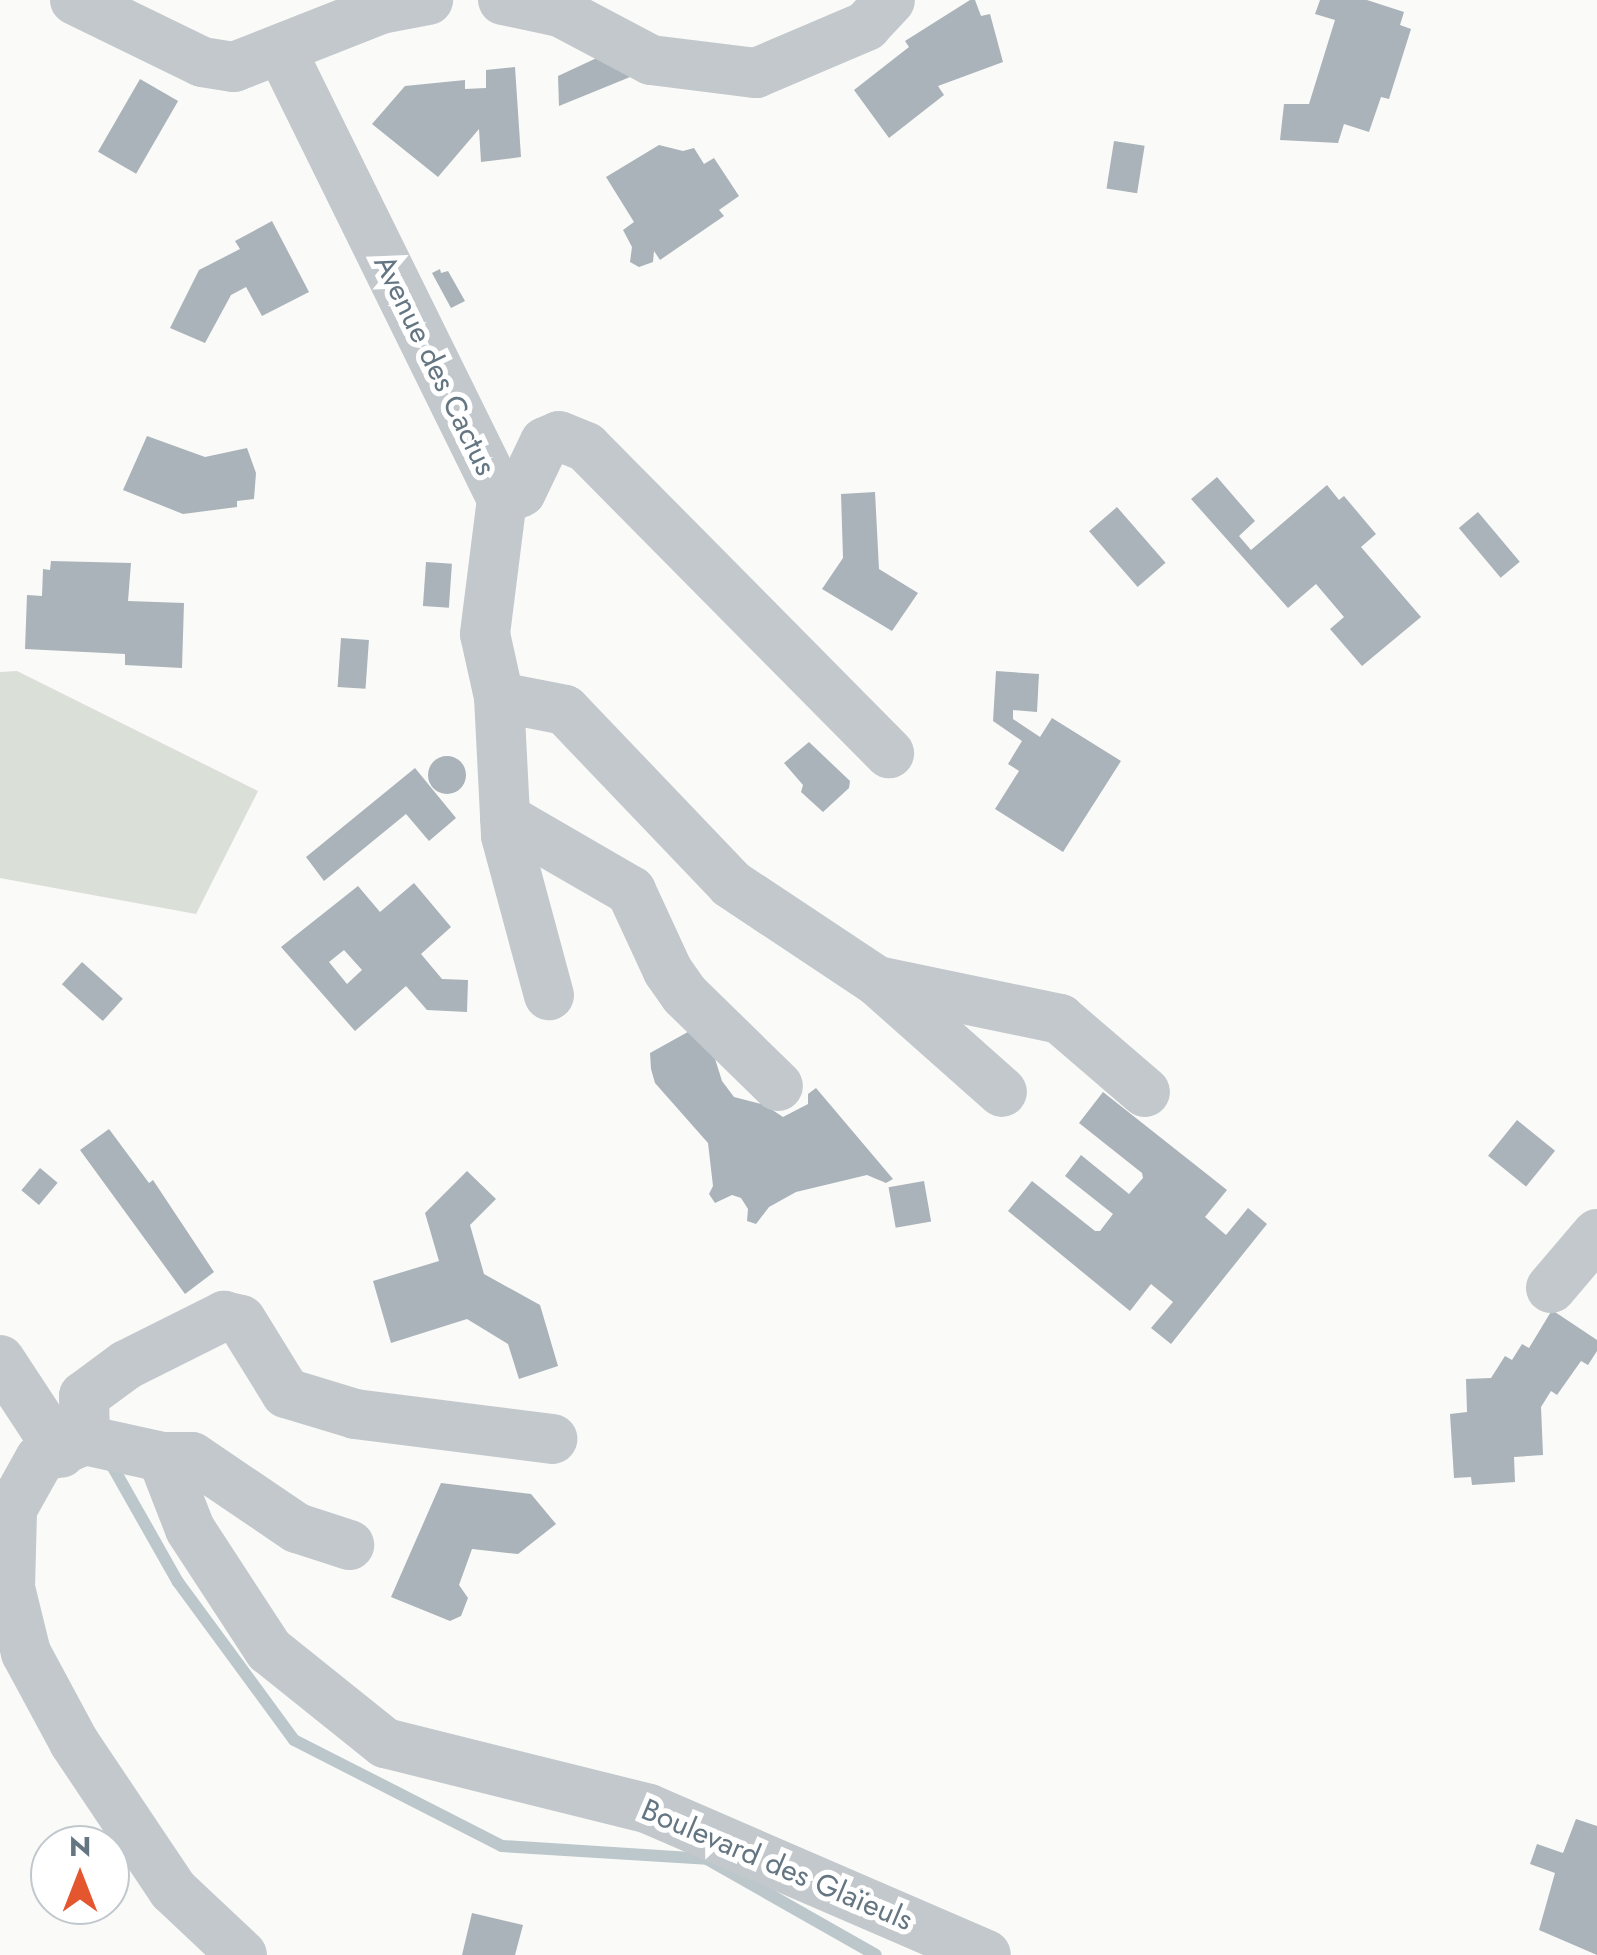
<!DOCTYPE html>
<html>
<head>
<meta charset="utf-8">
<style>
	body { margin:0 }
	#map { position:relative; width:1597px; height:1955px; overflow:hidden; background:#fafaf8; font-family:Jost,sans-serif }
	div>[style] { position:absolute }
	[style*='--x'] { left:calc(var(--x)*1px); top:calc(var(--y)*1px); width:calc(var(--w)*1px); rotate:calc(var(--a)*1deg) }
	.green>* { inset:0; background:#dadfd7 }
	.stream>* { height:12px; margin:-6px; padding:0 6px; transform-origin:6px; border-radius:6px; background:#bbc7cb }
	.building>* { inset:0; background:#aab3b9; transform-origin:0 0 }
	.round { border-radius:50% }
	.minor>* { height:50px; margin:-25px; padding:0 25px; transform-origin:25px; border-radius:25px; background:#c3c8cc }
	span { translate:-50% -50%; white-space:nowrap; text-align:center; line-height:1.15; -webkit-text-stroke:10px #fff; paint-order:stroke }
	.street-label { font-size:30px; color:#657683 }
	.north { position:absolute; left:30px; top:1825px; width:100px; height:100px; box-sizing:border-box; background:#fff; border:2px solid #c1c8cd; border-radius:50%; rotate:0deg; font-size:28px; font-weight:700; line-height:40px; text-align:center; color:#657683 }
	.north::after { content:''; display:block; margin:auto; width:35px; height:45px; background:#e4572e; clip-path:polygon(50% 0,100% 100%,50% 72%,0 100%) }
</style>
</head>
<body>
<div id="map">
	<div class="green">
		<div style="clip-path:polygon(17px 671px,258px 791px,196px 914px,0 878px,0 672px)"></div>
	</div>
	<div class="stream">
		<div style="--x:110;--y:1462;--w:138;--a:60.5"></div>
		<div style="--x:178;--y:1582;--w:196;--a:53.7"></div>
		<div style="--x:294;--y:1740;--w:233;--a:27"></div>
		<div style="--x:502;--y:1846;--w:205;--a:3.6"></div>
		<div style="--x:707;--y:1859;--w:194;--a:29.6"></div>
	</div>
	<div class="building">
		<div style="clip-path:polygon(970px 0,975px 0,981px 16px,990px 14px,1003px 62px,938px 86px,944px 95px,889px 138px,854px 90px,909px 47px,905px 41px)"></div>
		<div style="clip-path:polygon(1320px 0,1367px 0,1404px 12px,1400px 25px,1411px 29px,1389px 99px,1381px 97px,1369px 132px,1344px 124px,1338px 143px,1280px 140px,1284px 104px,1309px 104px,1335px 20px,1315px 14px)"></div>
		<div style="clip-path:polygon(601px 56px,635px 75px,559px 106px,558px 76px)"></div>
		<div style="clip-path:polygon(515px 67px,521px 157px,481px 162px,479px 129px,438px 177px,372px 124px,405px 86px,465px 80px,465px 89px,486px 88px,486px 70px)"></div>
		<div style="left:140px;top:79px;width:44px;height:84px;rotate:30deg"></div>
		<div style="left:1114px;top:141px;width:31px;height:48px;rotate:9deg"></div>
		<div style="clip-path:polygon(659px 145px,683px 151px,694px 148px,704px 164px,714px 158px,739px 196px,719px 210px,724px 216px,660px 260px,654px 251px,653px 262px,639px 267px,630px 262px,632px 247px,623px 230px,634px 222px,606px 177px)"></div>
		<div style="clip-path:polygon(272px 221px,309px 292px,262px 316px,246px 287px,231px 295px,205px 343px,170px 328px,199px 270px,240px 249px,235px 241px)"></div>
		<div style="clip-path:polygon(440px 269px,441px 273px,448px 271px,465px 301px,451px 308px,432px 273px)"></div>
		<div style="clip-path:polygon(147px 436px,205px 457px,247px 448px,256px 473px,254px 499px,237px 501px,237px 507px,183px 514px,123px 490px)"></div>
		<div style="clip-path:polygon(1217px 477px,1255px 521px,1239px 536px,1251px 550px,1327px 485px,1339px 500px,1344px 496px,1376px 534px,1361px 547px,1421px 617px,1362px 666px,1330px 629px,1344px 617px,1316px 584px,1288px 608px,1191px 499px)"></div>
		<div style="clip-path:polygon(875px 492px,879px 569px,918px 593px,892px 631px,822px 589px,843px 558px,841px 494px)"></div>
		<div style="left:1117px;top:507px;width:74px;height:37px;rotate:49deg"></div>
		<div style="left:1478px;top:512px;width:65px;height:25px;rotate:50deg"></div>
		<div style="clip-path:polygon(51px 561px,131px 563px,128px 601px,184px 603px,182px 668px,125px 665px,125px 654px,25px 649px,27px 595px,42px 596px,43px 569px,50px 570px)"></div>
		<div style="left:426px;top:562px;width:26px;height:44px;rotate:4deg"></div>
		<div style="left:341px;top:638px;width:28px;height:49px;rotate:4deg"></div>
		<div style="clip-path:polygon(996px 671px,1039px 674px,1037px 712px,1013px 710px,1013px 719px,1040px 737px,1052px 718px,1121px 761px,1063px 852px,995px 809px,1019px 771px,1008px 764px,1022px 741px,993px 721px)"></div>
		<div style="clip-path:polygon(809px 742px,850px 781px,849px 788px,823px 812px,801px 792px,803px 785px,784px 763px)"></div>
		<div class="round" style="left:428px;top:756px;width:38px;height:38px"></div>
		<div style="clip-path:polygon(415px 768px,456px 818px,429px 841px,406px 814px,324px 881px,306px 857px)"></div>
		<div style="clip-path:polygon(evenodd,414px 883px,451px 927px,421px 954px,442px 979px,468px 980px,467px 1012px,427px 1010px,406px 986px,355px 1031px,281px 947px,358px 886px,380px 912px,414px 883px,344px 950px,362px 970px,347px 984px,329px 962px,344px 950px)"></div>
		<div style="left:82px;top:962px;width:55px;height:30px;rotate:42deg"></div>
		<div style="clip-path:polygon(695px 1028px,711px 1046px,722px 1081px,734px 1097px,765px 1105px,783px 1117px,808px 1104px,808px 1094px,816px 1088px,893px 1179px,886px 1183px,867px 1175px,796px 1192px,769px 1207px,756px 1224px,747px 1221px,748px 1209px,741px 1198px,732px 1195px,715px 1203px,709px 1194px,713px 1186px,708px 1143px,655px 1083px,651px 1069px,650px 1053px)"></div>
		<div style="clip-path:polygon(1103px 1092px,1227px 1190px,1205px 1217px,1226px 1235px,1248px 1208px,1267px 1224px,1171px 1344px,1151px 1328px,1173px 1302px,1151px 1284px,1130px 1311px,1008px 1211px,1032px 1181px,1095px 1231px,1100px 1231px,1113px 1214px,1065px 1176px,1081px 1155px,1129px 1194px,1143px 1178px,1142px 1173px,1079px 1123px)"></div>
		<div style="left:1517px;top:1120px;width:49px;height:46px;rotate:39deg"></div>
		<div style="clip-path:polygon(109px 1129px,149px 1183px,153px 1180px,214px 1272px,185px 1294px,80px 1150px)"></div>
		<div style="left:40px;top:1168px;width:23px;height:29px;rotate:40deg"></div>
		<div style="clip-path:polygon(467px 1171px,496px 1199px,470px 1225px,484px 1274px,540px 1305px,558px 1366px,519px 1379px,508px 1344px,467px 1319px,391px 1343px,373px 1281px,439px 1261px,425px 1213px)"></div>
		<div style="left:924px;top:1181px;width:41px;height:36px;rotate:80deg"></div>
		<div style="clip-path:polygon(1552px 1310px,1597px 1340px,1597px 1351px,1588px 1365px,1581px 1361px,1557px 1395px,1551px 1391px,1541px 1407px,1543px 1455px,1514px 1457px,1515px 1482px,1472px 1485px,1471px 1477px,1454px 1478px,1450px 1414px,1467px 1412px,1466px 1379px,1491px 1378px,1505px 1356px,1512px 1360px,1522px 1344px,1529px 1348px)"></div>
		<div style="clip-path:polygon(441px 1483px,531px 1494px,556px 1524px,518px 1554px,472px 1549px,459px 1585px,468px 1598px,461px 1616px,450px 1621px,391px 1597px)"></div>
		<div style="clip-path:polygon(1576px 1819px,1597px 1826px,1597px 1955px,1539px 1930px,1555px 1873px,1530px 1864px,1537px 1844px,1563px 1853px)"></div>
		<div style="clip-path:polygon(472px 1913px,523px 1925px,515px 1955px,462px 1955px)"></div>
	</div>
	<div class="minor">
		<div style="--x:75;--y:0;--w:141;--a:26"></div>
		<div style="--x:202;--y:62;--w:32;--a:9"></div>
		<div style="--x:234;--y:67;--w:158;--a:-21.5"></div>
		<div style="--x:381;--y:9;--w:48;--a:-10.8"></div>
		<div style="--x:503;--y:0;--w:58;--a:11.9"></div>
		<div style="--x:560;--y:12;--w:103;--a:27.8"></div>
		<div style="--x:651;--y:60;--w:106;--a:7.1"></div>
		<div style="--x:756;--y:73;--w:120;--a:-23.1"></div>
		<div style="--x:866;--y:26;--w:35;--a:-47"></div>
		<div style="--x:281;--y:50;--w:500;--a:63.79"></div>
		<div style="--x:502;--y:499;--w:136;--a:97.2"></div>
		<div style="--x:485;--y:634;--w:65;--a:77.5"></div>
		<div style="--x:499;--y:697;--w:139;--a:87.1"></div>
		<div style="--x:506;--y:836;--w:165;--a:74.9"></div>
		<div style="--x:502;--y:499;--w:20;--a:-20"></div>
		<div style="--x:521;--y:492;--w:55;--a:-64.4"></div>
		<div style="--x:545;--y:442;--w:15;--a:-23"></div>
		<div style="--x:559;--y:436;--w:29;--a:22"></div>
		<div style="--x:586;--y:447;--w:431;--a:45.3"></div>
		<div style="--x:499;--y:697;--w:67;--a:11.1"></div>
		<div style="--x:565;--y:710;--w:240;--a:46.3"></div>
		<div style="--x:731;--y:884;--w:175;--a:33.6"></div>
		<div style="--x:877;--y:981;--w:167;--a:41.6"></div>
		<div style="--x:505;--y:818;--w:146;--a:30.1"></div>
		<div style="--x:631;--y:891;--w:88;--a:65.2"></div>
		<div style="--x:668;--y:971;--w:29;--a:55"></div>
		<div style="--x:685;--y:995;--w:130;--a:44.4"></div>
		<div style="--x:882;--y:982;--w:182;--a:11.7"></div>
		<div style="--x:1060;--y:1019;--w:112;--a:40.7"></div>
		<div style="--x:1551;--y:1288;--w:71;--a:-49.6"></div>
		<div style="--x:0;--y:1360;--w:111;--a:56.7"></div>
		<div style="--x:85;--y:1440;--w:44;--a:-91.3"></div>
		<div style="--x:84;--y:1396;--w:52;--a:-36.4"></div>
		<div style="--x:126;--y:1365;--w:110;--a:-26.6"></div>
		<div style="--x:224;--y:1316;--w:17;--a:13"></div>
		<div style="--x:241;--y:1320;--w:86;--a:58.3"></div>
		<div style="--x:286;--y:1393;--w:72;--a:16.9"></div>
		<div style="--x:355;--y:1414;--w:199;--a:7.2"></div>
		<div style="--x:162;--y:1457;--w:30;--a:0"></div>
		<div style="--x:192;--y:1457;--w:127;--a:34.1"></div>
		<div style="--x:297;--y:1528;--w:55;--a:18.1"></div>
		<div style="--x:242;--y:1955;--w:95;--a:-136.7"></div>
		<div style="--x:173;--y:1890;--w:178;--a:-123.8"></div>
		<div style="--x:74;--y:1742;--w:101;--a:-118.3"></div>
		<div style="--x:26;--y:1653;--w:67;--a:-103.8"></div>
		<div style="--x:10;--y:1588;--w:79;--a:-88.5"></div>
		<div style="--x:12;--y:1509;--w:57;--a:-60.8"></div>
		<div style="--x:40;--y:1459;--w:49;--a:-22.9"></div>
		<div style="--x:85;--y:1440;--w:79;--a:12.4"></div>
		<div style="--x:162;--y:1457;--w:77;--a:68.7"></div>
		<div style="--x:190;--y:1529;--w:145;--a:56.9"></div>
		<div style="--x:269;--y:1650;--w:149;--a:38.7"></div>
		<div style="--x:385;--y:1743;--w:272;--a:14"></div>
		<div style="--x:649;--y:1809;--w:367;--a:23.4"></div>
	</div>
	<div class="street-label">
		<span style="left:435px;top:365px;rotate:64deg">Avenue des Cactus</span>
		<span style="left:777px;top:1865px;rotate:23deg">Boulevard des Glaïeuls</span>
	</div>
	<div class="north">N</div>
</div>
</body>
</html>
